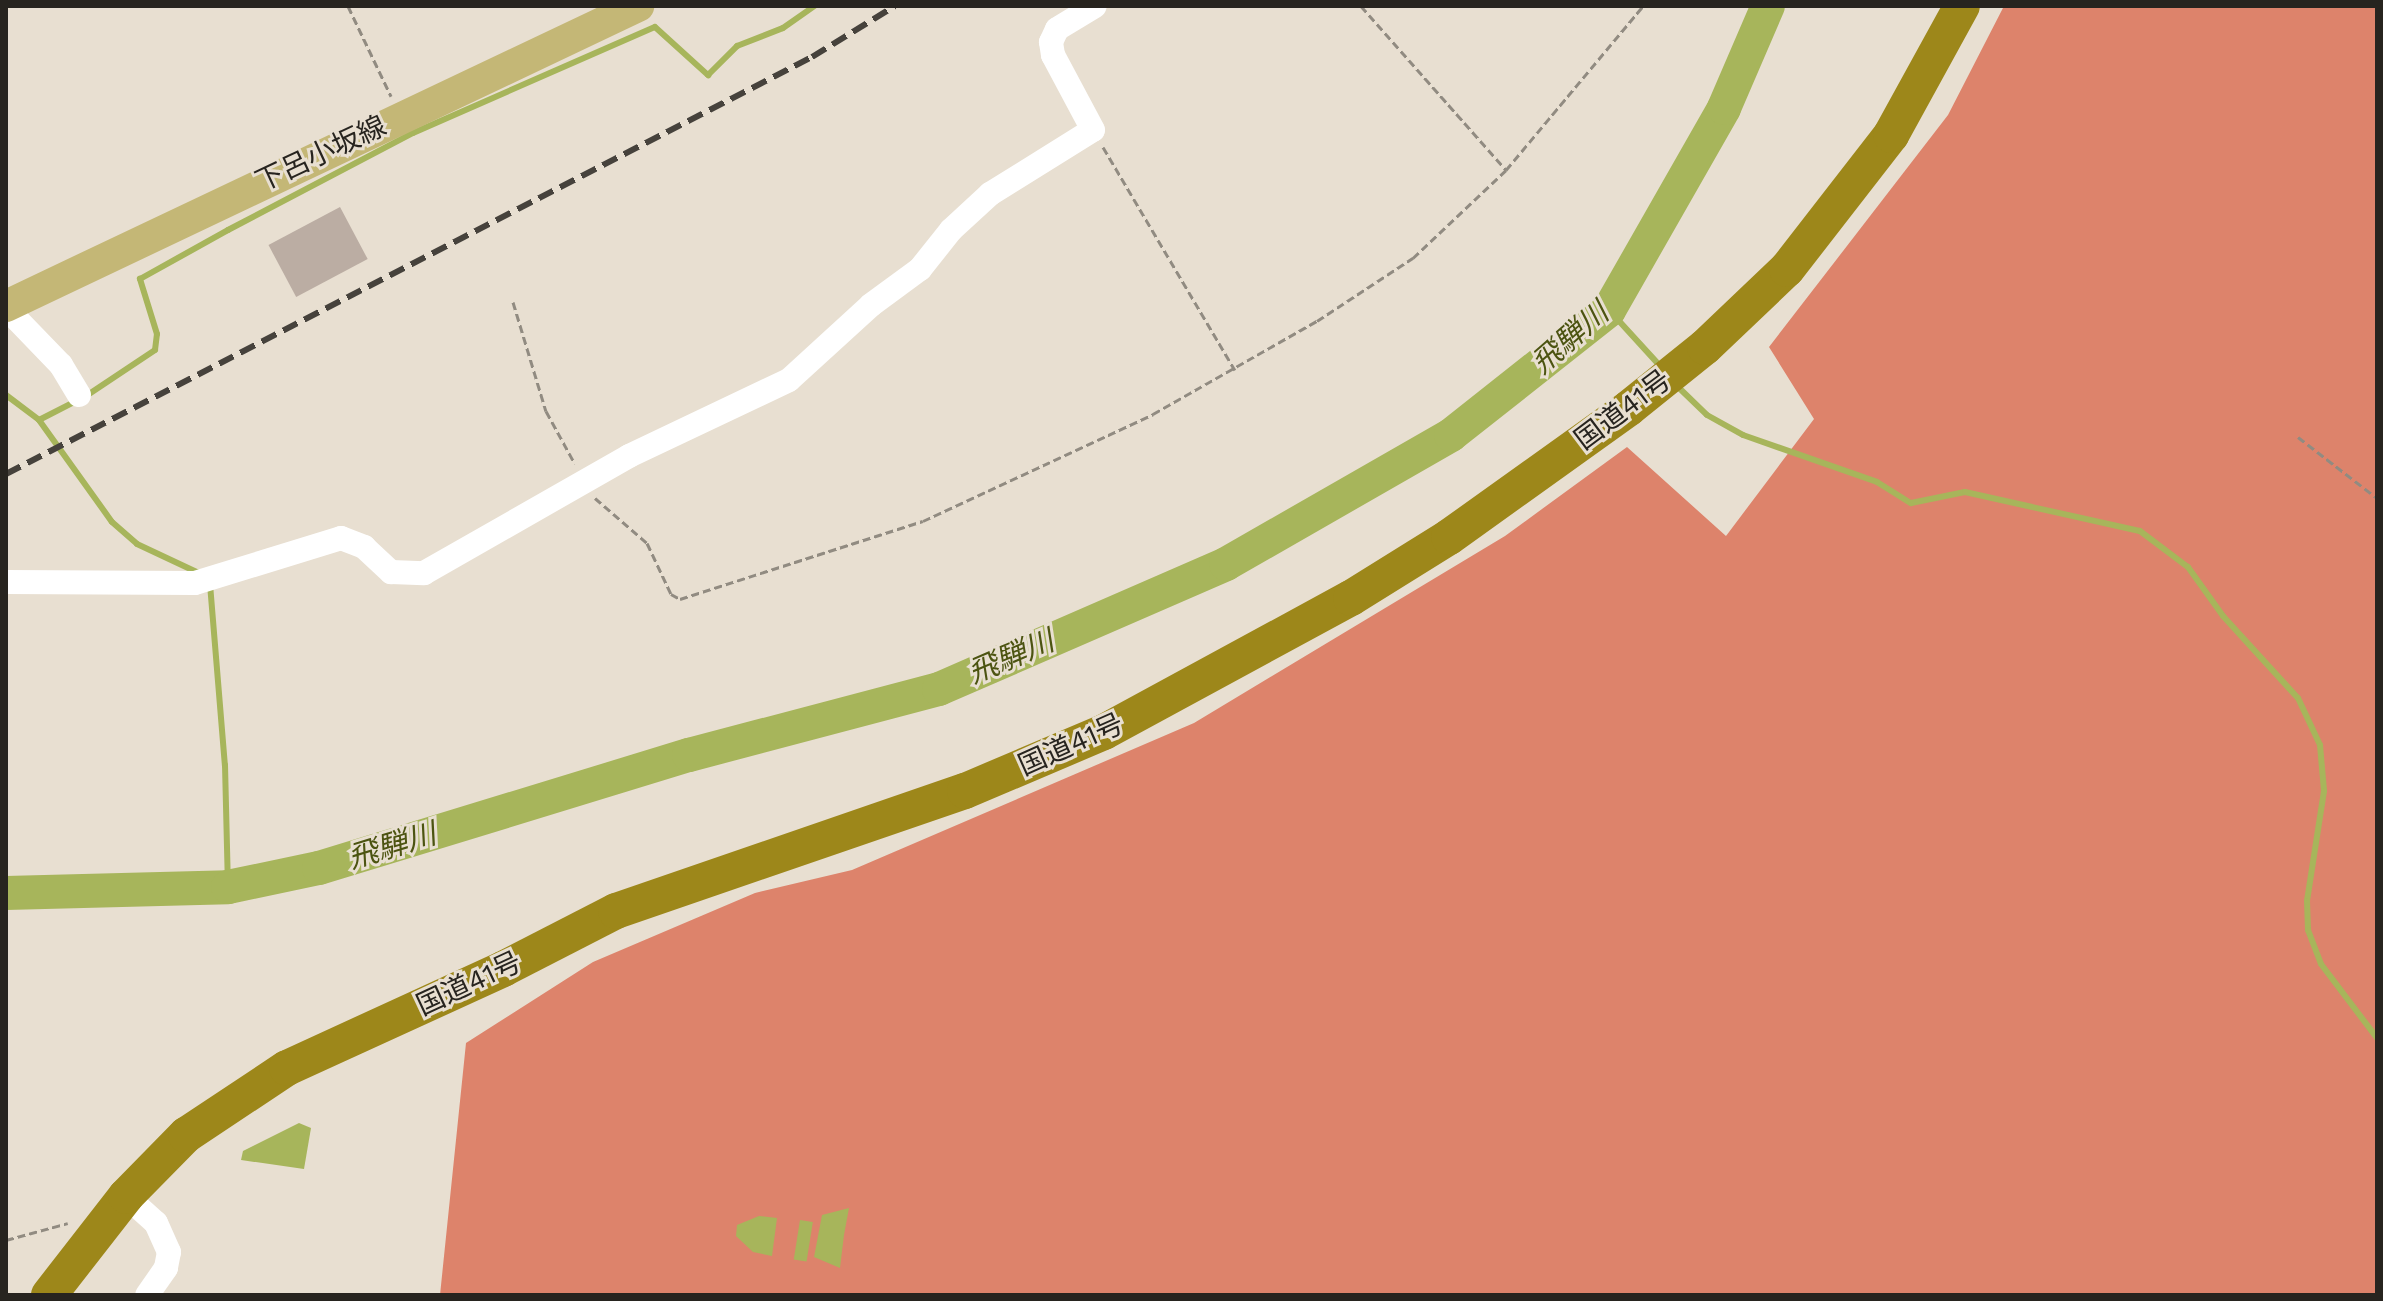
<!DOCTYPE html>
<html>
<head>
<meta charset="utf-8">
<style>
	body { margin:0 }
	#map { position:relative; width:2383px; height:1301px; overflow:hidden; background:#e8dfd1; font-family:"Work Sans","Noto Sans JP",sans-serif }
	div>[style] { position:absolute }
	[style*='--x'] { left:calc(var(--x)*1px); top:calc(var(--y)*1px); width:calc(var(--w)*1px); rotate:calc(var(--a)*1deg) }
	.forest>* { inset:0; background:#dd836b }
	.water>* { inset:0; background:#a7b55b; transform-origin:0 0 }
	.stream>* { height:6px; margin:-3px; padding:0 3px; transform-origin:3px; border-radius:3px; background:#a7b55b }
	.river>* { height:34px; margin:-17px; padding:0 17px; transform-origin:17px; border-radius:17px; background:#a7b55b }
	.building>* { inset:0; background:#bbada3; transform-origin:0 0 }
	.path>* { height:3px; margin-top:-1.5px; transform-origin:0; background:repeating-linear-gradient(90deg,#918b81 0 8px,transparent 0 12px) }
	.minor>* { height:24px; margin:-12px; padding:0 12px; transform-origin:12px; border-radius:12px; background:#fff }
	.major>* { height:32px; margin:-16px; padding:0 16px; transform-origin:16px; border-radius:16px; background:#c4b776 }
	.highway>* { height:36px; margin:-18px; padding:0 18px; transform-origin:18px; border-radius:18px; background:#9d871a }
	.rail>* { height:6px; margin-top:-3px; transform-origin:0; background:repeating-linear-gradient(90deg,#46423c 0 16px,transparent 0 24px) }
	span { translate:-50% -50%; white-space:nowrap; text-align:center; line-height:1.15; -webkit-text-stroke:6px #e8dfd1; paint-order:stroke }
	.street-label { font-size:28px; color:#27241f }
	.water-label { font-size:30px; color:#4c5411; font-style:italic }
	.frame { position:absolute; inset:0; border:8px solid #27241f; pointer-events:none }
</style>
</head>
<body>
<div id="map">
	<div class="forest">
		<div style="clip-path:polygon(2004px 6px,2377px 6px,2377px 1295px,440px 1295px,466px 1043px,593px 962px,755px 893px,852px 870px,1194px 723px,1505px 536px,1627px 447px,1726px 536px,1814px 419px,1769px 347px,1948px 115px)"></div>
	</div>
	<div class="water">
		<div style="clip-path:polygon(299px 1123px,311px 1128px,304px 1169px,241px 1160px,243px 1151px)"></div>
		<div style="clip-path:polygon(849px 1208px,844px 1235px,840px 1268px,814px 1257px,822px 1215px)"></div>
		<div style="clip-path:polygon(759px 1216px,777px 1218px,772px 1256px,753px 1252px,736px 1236px,737px 1225px)"></div>
		<div style="left:800px;top:1220px;width:13px;height:40px;rotate:9deg"></div>
	</div>
	<div class="stream">
		<div style="--x:1609;--y:310;--w:77;--a:47.6"></div>
		<div style="--x:1676;--y:385;--w:43;--a:44.1"></div>
		<div style="--x:1707;--y:415;--w:41;--a:29.1"></div>
		<div style="--x:1743;--y:435;--w:142;--a:19.3"></div>
		<div style="--x:1877;--y:482;--w:40;--a:32"></div>
		<div style="--x:1911;--y:503;--w:55;--a:-11.5"></div>
		<div style="--x:1965;--y:492;--w:179;--a:12.6"></div>
		<div style="--x:2140;--y:531;--w:60;--a:36.9"></div>
		<div style="--x:2188;--y:567;--w:60;--a:54.5"></div>
		<div style="--x:2223;--y:616;--w:111;--a:47.6"></div>
		<div style="--x:2298;--y:698;--w:52;--a:64.9"></div>
		<div style="--x:2320;--y:745;--w:46;--a:85"></div>
		<div style="--x:2324;--y:791;--w:111;--a:98.8"></div>
		<div style="--x:2307;--y:901;--w:29;--a:88"></div>
		<div style="--x:2308;--y:930;--w:36;--a:69"></div>
		<div style="--x:2321;--y:964;--w:93;--a:52.9"></div>
		<div style="--x:6;--y:395;--w:41;--a:37.1"></div>
		<div style="--x:39;--y:420;--w:125;--a:54.4"></div>
		<div style="--x:112;--y:522;--w:33;--a:41"></div>
		<div style="--x:137;--y:544;--w:73;--a:25.2"></div>
		<div style="--x:86;--y:396;--w:83;--a:-33.7"></div>
		<div style="--x:155;--y:350;--w:16;--a:-83"></div>
		<div style="--x:157;--y:334;--w:58;--a:-107.2"></div>
		<div style="--x:140;--y:279;--w:101;--a:-29.1"></div>
		<div style="--x:228;--y:230;--w:209;--a:-27.7"></div>
		<div style="--x:413;--y:133;--w:264;--a:-23.7"></div>
		<div style="--x:655;--y:27;--w:72;--a:42.2"></div>
		<div style="--x:708;--y:75;--w:41;--a:-45"></div>
		<div style="--x:737;--y:46;--w:49;--a:-21.4"></div>
		<div style="--x:783;--y:28;--w:39;--a:-35"></div>
		<div style="--x:39;--y:420;--w:42;--a:-27.2"></div>
		<div style="--x:210;--y:584;--w:182;--a:85.3"></div>
		<div style="--x:225;--y:765;--w:122;--a:88.6"></div>
	</div>
	<div class="river">
		<div style="--x:6;--y:893;--w:222;--a:-1.5"></div>
		<div style="--x:228;--y:887;--w:93;--a:-11.8"></div>
		<div style="--x:319;--y:868;--w:387;--a:-17"></div>
		<div style="--x:689;--y:755;--w:259;--a:-14.8"></div>
		<div style="--x:939;--y:689;--w:313;--a:-23.5"></div>
		<div style="--x:1226;--y:564;--w:259;--a:-29.8"></div>
		<div style="--x:1451;--y:435;--w:201;--a:-38.3"></div>
		<div style="--x:1609;--y:310;--w:232;--a:-60.3"></div>
		<div style="--x:1724;--y:108;--w:111;--a:-66.7"></div>
	</div>
	<div class="building">
		<div style="left:340px;top:207px;width:59px;height:81px;rotate:62deg"></div>
	</div>
	<div class="path">
		<div style="--x:348;--y:6;--w:100;--a:64.5"></div>
		<div style="--x:1361;--y:6;--w:219;--a:48.5"></div>
		<div style="--x:1506;--y:170;--w:214;--a:-50.1"></div>
		<div style="--x:1103;--y:147;--w:259;--a:59.4"></div>
		<div style="--x:513;--y:302;--w:114;--a:73.2"></div>
		<div style="--x:546;--y:411;--w:60;--a:61.3"></div>
		<div style="--x:2298;--y:437;--w:100;--a:37.7"></div>
		<div style="--x:595;--y:498;--w:69;--a:40.9"></div>
		<div style="--x:647;--y:543;--w:56;--a:64.8"></div>
		<div style="--x:671;--y:594;--w:10;--a:29"></div>
		<div style="--x:680;--y:599;--w:255;--a:-17.8"></div>
		<div style="--x:923;--y:521;--w:254;--a:-24.9"></div>
		<div style="--x:1153;--y:414;--w:189;--a:-29.6"></div>
		<div style="--x:1317;--y:321;--w:115;--a:-33.3"></div>
		<div style="--x:1413;--y:258;--w:128;--a:-43.4"></div>
		<div style="--x:6;--y:1240;--w:64;--a:-15.3"></div>
	</div>
	<div class="minor">
		<div style="--x:6;--y:308;--w:79;--a:46"></div>
		<div style="--x:61;--y:365;--w:35;--a:59"></div>
		<div style="--x:6;--y:582;--w:189;--a:0.3"></div>
		<div style="--x:195;--y:583;--w:153;--a:-17.1"></div>
		<div style="--x:341;--y:538;--w:25;--a:21"></div>
		<div style="--x:364;--y:547;--w:37;--a:43"></div>
		<div style="--x:391;--y:572;--w:33;--a:2"></div>
		<div style="--x:424;--y:573;--w:236;--a:-29.7"></div>
		<div style="--x:629;--y:456;--w:177;--a:-25.4"></div>
		<div style="--x:789;--y:380;--w:111;--a:-42.4"></div>
		<div style="--x:871;--y:305;--w:61;--a:-36.3"></div>
		<div style="--x:920;--y:269;--w:50;--a:-51.5"></div>
		<div style="--x:951;--y:230;--w:53;--a:-42.7"></div>
		<div style="--x:990;--y:194;--w:121;--a:-31.9"></div>
		<div style="--x:1093;--y:130;--w:85;--a:-118.1"></div>
		<div style="--x:1053;--y:55;--w:13;--a:-99"></div>
		<div style="--x:1051;--y:42;--w:14;--a:-65"></div>
		<div style="--x:1057;--y:29;--w:44;--a:-31.2"></div>
		<div style="--x:126;--y:1196;--w:40;--a:42"></div>
		<div style="--x:156;--y:1223;--w:32;--a:66"></div>
		<div style="--x:169;--y:1252;--w:16;--a:101"></div>
		<div style="--x:166;--y:1268;--w:33;--a:125"></div>
	</div>
	<div class="major">
		<div style="--x:6;--y:306;--w:700;--a:-25.39"></div>
	</div>
	<div class="highway">
		<div style="--x:49;--y:1295;--w:125;--a:-52.1"></div>
		<div style="--x:126;--y:1196;--w:86;--a:-45.5"></div>
		<div style="--x:186;--y:1135;--w:121;--a:-33.6"></div>
		<div style="--x:287;--y:1068;--w:238;--a:-24.6"></div>
		<div style="--x:503;--y:969;--w:127;--a:-27.2"></div>
		<div style="--x:616;--y:911;--w:369;--a:-19"></div>
		<div style="--x:965;--y:791;--w:151;--a:-23"></div>
		<div style="--x:1104;--y:732;--w:281;--a:-28.5"></div>
		<div style="--x:1351;--y:598;--w:115;--a:-31.9"></div>
		<div style="--x:1449;--y:537;--w:221;--a:-35.6"></div>
		<div style="--x:1629;--y:408;--w:97;--a:-38.8"></div>
		<div style="--x:1705;--y:347;--w:113;--a:-43.6"></div>
		<div style="--x:1787;--y:269;--w:170;--a:-52.2"></div>
		<div style="--x:1891;--y:135;--w:147;--a:-61.2"></div>
	</div>
	<div class="rail">
		<div style="--x:6;--y:474;--w:907;--a:-27.36"></div>
		<div style="--x:812;--y:57;--w:97;--a:-31.6"></div>
	</div>
	<div class="street-label">
		<span style="left:321px;top:154px;rotate:-25deg">下呂小坂線</span>
		<span style="left:1623px;top:410px;rotate:-37deg">国道41号</span>
		<span style="left:1071px;top:745px;rotate:-24deg">国道41号</span>
		<span style="left:469px;top:984px;rotate:-25deg">国道41号</span>
	</div>
	<div class="water-label">
		<span style="left:1570px;top:338px;rotate:-41deg">飛騨川</span>
		<span style="left:1011px;top:657px;rotate:-23deg">飛騨川</span>
		<span style="left:392px;top:846px;rotate:-17deg">飛騨川</span>
	</div>
	<div class="frame"></div>
</div>
</body>
</html>
